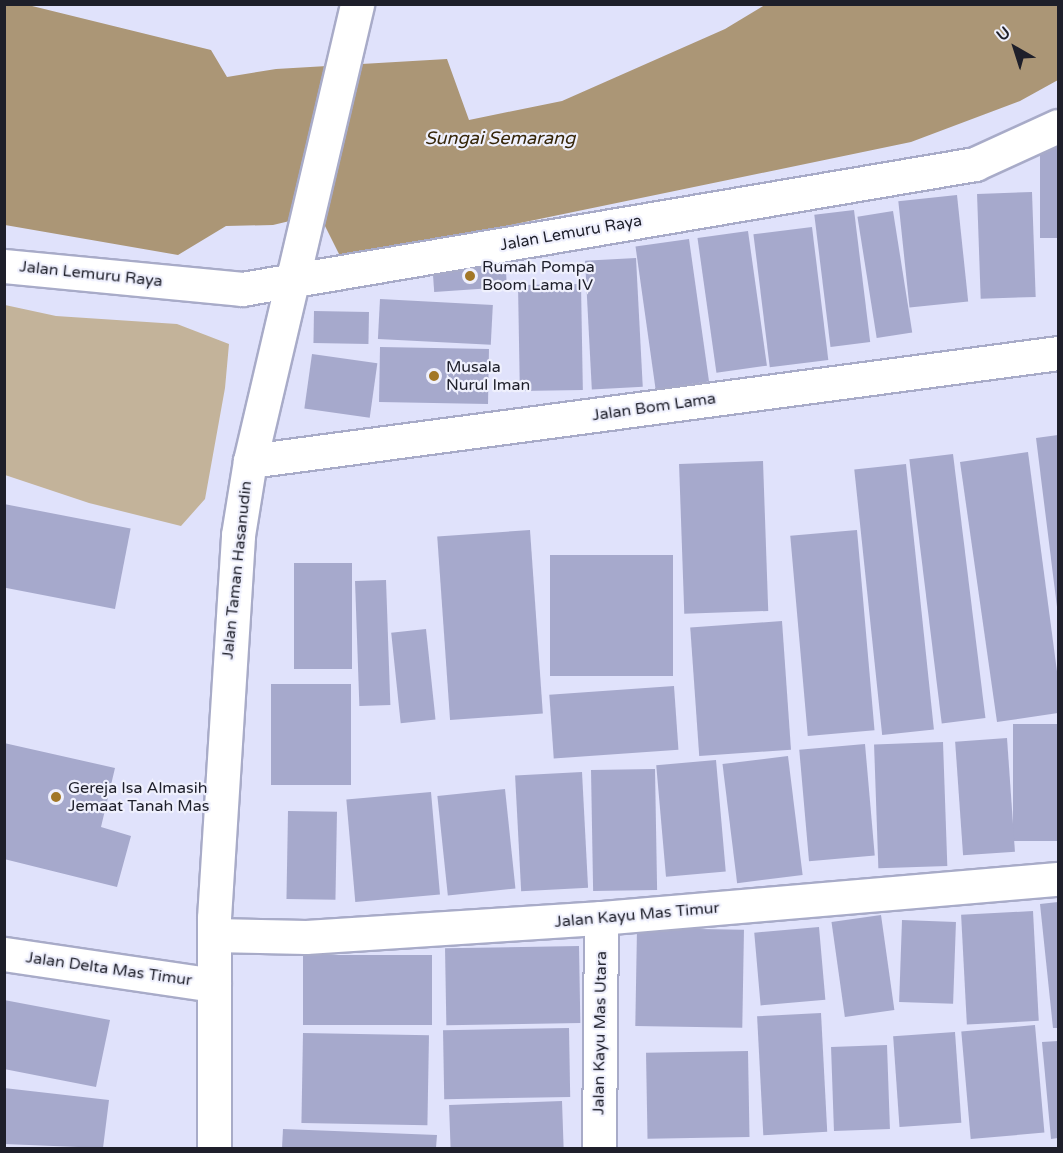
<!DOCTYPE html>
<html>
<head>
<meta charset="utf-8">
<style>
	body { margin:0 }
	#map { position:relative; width:1063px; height:1153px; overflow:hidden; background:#e0e2fb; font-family:"Varela Round",sans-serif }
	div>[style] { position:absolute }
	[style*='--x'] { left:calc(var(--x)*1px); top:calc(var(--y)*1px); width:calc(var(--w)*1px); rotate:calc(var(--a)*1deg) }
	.green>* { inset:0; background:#c3b39a }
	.water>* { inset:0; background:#ab9676 }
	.building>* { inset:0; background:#a6a9cc; transform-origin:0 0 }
	.roads { filter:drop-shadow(2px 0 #a8abc8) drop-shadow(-2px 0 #a8abc8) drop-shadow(0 2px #a8abc8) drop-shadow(0 -2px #a8abc8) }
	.minor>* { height:33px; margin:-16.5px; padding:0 16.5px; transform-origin:16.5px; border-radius:16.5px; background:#fff }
	.dots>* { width:16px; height:16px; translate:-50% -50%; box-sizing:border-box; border:3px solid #eff0fd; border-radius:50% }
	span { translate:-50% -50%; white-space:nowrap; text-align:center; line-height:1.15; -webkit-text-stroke:4.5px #eff0fd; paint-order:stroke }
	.street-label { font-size:16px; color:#1e1f2a }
	.poi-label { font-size:16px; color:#1e1f2a }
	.left { translate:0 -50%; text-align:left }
	.water-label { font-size:18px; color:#362609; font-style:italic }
	.frame { position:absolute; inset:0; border:6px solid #1e1f2a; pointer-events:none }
	.north { position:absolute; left:985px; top:18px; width:60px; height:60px; -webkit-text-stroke:4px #eff0fd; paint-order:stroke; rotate:321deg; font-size:16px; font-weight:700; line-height:24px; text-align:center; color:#1e1f2a }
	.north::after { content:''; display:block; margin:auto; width:21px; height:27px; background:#1e1f2a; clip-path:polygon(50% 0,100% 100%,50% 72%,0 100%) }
</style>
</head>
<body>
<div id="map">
	<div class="green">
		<div style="clip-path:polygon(5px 305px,56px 316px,177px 324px,229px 344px,225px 388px,205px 499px,181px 526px,89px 503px,5px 475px)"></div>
	</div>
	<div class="water">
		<div style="clip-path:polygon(4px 5px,28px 5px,211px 50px,227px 77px,276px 69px,447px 59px,469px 120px,562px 101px,725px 29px,765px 5px,1058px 5px,1058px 80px,1020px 101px,911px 142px,342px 260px,319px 214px,273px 225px,226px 226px,178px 255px,5px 225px)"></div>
	</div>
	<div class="building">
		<div style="left:1040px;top:144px;width:18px;height:94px"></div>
		<div style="left:1032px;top:192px;width:105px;height:55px;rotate:88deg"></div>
		<div style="left:957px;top:195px;width:107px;height:59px;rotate:84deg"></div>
		<div style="left:854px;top:210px;width:133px;height:40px;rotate:83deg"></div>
		<div style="left:893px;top:211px;width:123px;height:36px;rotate:81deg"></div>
		<div style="left:812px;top:227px;width:134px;height:59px;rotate:83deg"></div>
		<div style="left:748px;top:231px;width:136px;height:51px;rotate:82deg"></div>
		<div style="left:689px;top:239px;width:144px;height:54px;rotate:82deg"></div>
		<div style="left:505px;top:258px;width:29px;height:73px;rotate:86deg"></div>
		<div style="left:636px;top:258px;width:129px;height:51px;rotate:87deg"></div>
		<div style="left:581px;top:284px;width:106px;height:63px;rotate:89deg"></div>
		<div style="left:380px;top:299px;width:113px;height:40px;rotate:3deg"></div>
		<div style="left:314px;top:311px;width:55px;height:32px;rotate:1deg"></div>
		<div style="left:380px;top:347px;width:109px;height:55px;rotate:1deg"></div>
		<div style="left:312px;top:354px;width:66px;height:55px;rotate:8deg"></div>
		<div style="clip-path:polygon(1058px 435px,1058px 607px,1057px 607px,1036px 438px)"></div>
		<div style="clip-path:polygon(1028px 452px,1058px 679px,1058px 713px,997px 722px,960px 462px)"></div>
		<div style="left:953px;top:454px;width:266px;height:44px;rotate:83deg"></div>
		<div style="left:763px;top:461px;width:150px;height:84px;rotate:88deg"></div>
		<div style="left:906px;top:464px;width:267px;height:52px;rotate:84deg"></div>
		<div style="left:4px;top:504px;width:129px;height:82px;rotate:11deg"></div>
		<div style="left:530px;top:530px;width:184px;height:93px;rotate:86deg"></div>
		<div style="left:857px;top:530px;width:201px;height:67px;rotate:85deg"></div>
		<div style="left:673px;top:555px;width:121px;height:123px;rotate:90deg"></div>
		<div style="left:294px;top:563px;width:58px;height:106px"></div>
		<div style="left:386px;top:580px;width:125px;height:31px;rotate:88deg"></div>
		<div style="left:782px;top:621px;width:129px;height:92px;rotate:86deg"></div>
		<div style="left:426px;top:629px;width:91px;height:35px;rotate:84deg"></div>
		<div style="left:271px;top:684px;width:80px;height:101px"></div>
		<div style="left:674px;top:686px;width:64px;height:125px;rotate:86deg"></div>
		<div style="left:1058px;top:724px;width:117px;height:45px;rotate:90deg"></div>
		<div style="left:1007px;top:738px;width:114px;height:52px;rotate:86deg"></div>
		<div style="left:943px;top:742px;width:124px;height:69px;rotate:88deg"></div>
		<div style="clip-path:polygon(4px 743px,115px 768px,101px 827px,131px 836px,117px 887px,4px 859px)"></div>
		<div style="left:865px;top:744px;width:112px;height:66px;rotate:85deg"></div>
		<div style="left:788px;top:756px;width:120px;height:66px;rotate:83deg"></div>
		<div style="left:716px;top:760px;width:112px;height:60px;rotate:85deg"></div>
		<div style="left:655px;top:769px;width:121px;height:64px;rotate:89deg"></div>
		<div style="left:582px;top:772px;width:116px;height:67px;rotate:87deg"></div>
		<div style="left:505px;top:789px;width:100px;height:68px;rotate:84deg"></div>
		<div style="left:431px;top:792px;width:103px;height:85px;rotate:85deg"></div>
		<div style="left:288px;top:811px;width:49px;height:88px;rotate:1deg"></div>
		<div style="clip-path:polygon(1058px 902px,1058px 1028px,1053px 1028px,1040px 904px)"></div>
		<div style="left:1033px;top:911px;width:110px;height:72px;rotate:87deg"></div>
		<div style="left:881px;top:915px;width:96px;height:50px;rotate:82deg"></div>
		<div style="left:902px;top:920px;width:54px;height:82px;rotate:2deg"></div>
		<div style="left:819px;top:927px;width:73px;height:65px;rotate:85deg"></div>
		<div style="left:637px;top:928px;width:107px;height:98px;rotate:1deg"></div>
		<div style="left:579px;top:946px;width:77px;height:134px;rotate:89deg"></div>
		<div style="left:303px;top:955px;width:129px;height:70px"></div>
		<div style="clip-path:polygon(4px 1000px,110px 1020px,96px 1087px,4px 1069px)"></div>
		<div style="left:821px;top:1013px;width:119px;height:64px;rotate:87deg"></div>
		<div style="left:1035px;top:1025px;width:108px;height:74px;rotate:85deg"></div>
		<div style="left:569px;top:1028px;width:69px;height:126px;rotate:89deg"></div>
		<div style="left:955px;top:1032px;width:91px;height:62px;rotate:86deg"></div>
		<div style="left:303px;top:1033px;width:126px;height:90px;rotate:1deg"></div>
		<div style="clip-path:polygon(1058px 1041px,1058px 1138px,1051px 1139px,1042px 1042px)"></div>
		<div style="left:887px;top:1045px;width:84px;height:56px;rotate:88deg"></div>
		<div style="left:748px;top:1051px;width:86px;height:102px;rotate:89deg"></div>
		<div style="clip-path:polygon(4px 1088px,109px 1100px,103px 1148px,4px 1144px)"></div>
		<div style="left:562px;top:1101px;width:47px;height:113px;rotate:88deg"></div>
		<div style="clip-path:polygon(283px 1129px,437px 1135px,436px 1148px,282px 1148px)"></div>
	</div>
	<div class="roads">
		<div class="minor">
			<div style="--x:4;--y:266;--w:239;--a:5.5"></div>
			<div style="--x:242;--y:289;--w:744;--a:-9.68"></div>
			<div style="--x:975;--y:164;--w:91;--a:-24.6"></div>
			<div style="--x:250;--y:461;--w:815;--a:-7.61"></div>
			<div style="--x:214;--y:935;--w:92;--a:1.2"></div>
			<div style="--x:306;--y:937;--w:296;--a:-3.7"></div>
			<div style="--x:601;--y:918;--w:459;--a:-4.9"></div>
			<div style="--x:4;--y:954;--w:212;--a:8.4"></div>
			<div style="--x:214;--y:1148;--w:230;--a:-90"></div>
			<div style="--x:214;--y:918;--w:384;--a:-86.4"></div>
			<div style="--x:238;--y:535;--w:75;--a:-80.8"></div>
			<div style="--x:250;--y:461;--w:469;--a:-76.8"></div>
			<div style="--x:599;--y:1148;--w:230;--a:-89.5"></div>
		</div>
	</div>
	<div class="dots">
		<div style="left:470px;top:276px;background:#a27727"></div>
		<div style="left:434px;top:376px;background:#a27727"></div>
		<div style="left:56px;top:797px;background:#a27727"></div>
	</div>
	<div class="street-label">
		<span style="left:571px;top:233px;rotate:-10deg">Jalan Lemuru Raya</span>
		<span style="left:91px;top:274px;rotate:6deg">Jalan Lemuru Raya</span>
		<span style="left:654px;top:407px;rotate:-8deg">Jalan Bom Lama</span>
		<span style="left:237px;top:570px;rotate:-84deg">Jalan Taman Hasanudin</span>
		<span style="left:637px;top:915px;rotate:-5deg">Jalan Kayu Mas Timur</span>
		<span style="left:109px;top:969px;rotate:8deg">Jalan Delta Mas Timur</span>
		<span style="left:600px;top:1033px;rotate:-89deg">Jalan Kayu Mas Utara</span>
	</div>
	<div class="poi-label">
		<span class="left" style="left:482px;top:276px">Rumah Pompa<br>Boom Lama IV</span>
		<span class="left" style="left:446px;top:376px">Musala<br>Nurul Iman</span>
		<span class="left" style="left:68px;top:797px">Gereja Isa Almasih<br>Jemaat Tanah Mas</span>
	</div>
	<div class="water-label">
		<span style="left:500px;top:138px">Sungai Semarang</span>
	</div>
	<div class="frame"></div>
	<div class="north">U</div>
</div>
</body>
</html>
